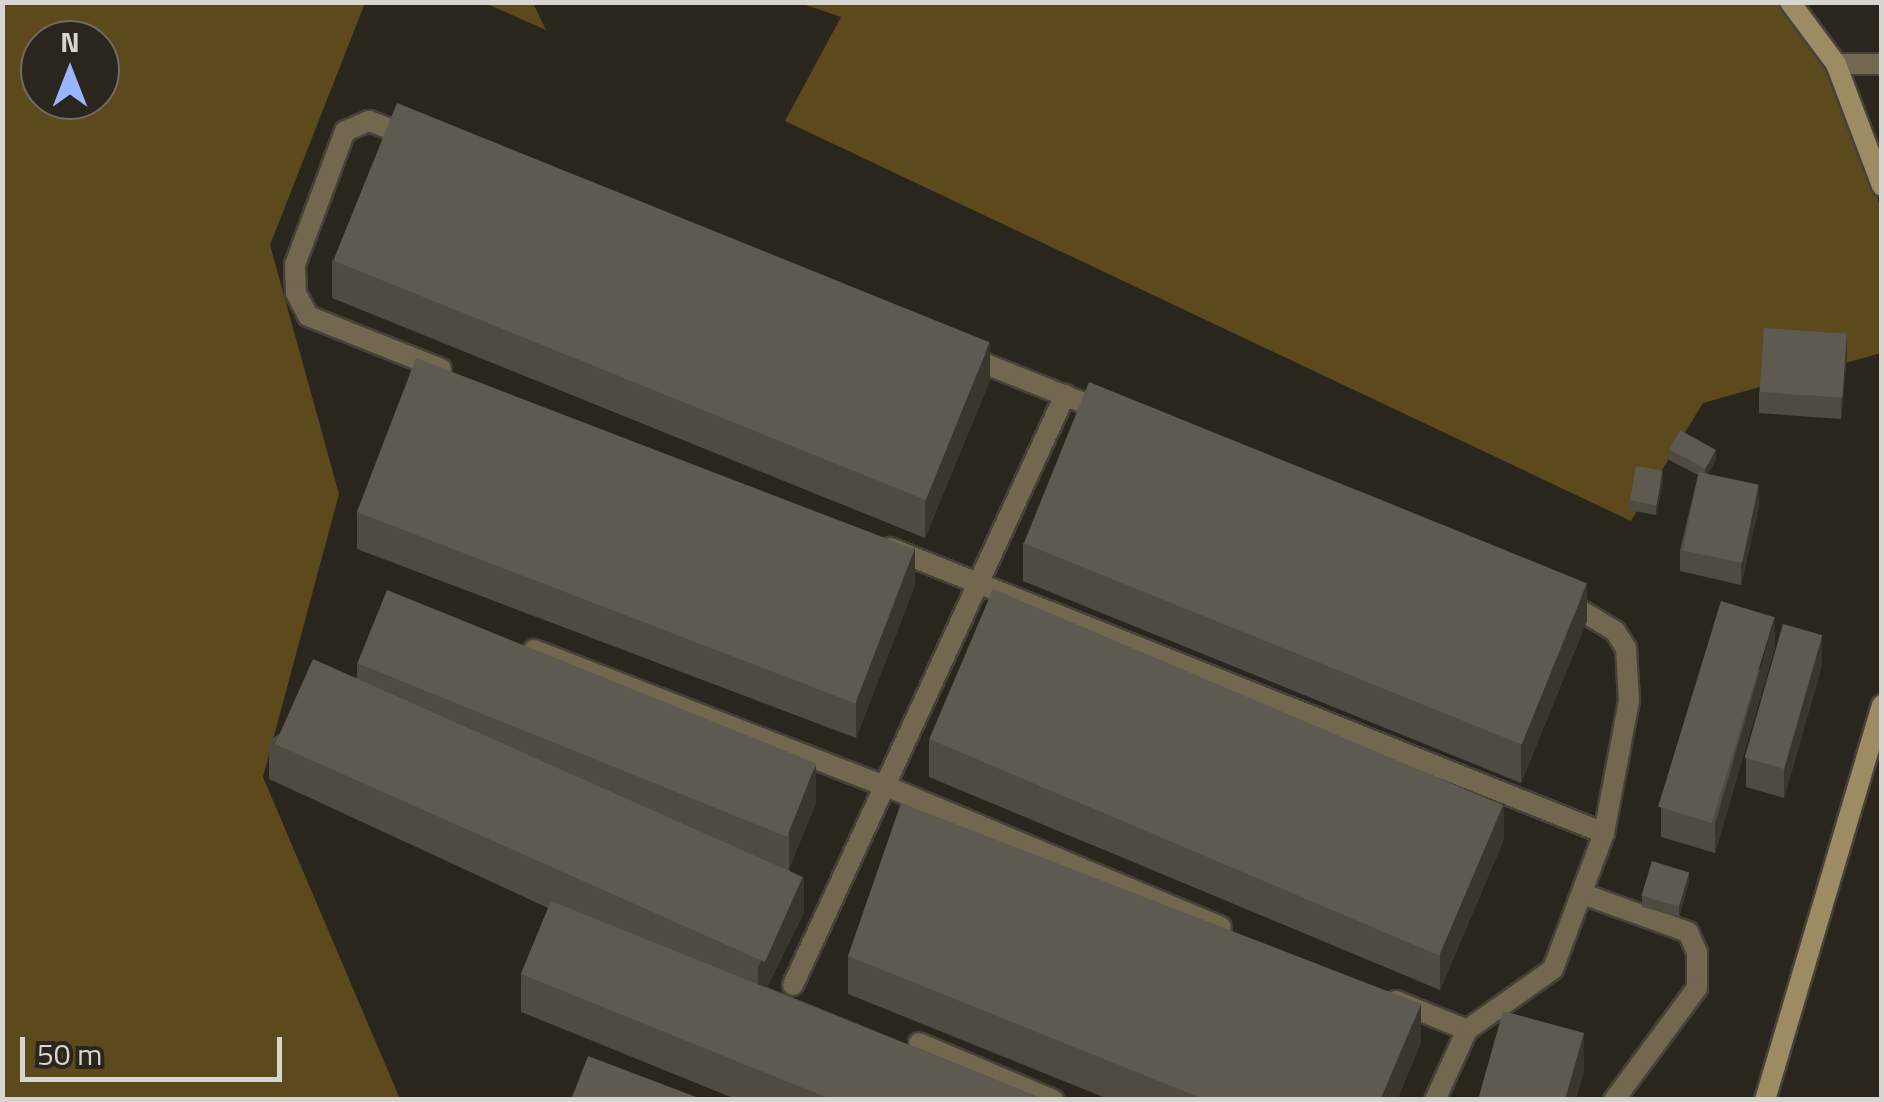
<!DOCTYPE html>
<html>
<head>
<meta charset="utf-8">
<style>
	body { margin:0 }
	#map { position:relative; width:1884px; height:1102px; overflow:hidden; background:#2a261e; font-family:"Titillium Web",sans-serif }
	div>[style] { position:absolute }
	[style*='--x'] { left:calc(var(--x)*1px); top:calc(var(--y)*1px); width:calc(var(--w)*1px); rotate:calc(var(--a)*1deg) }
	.green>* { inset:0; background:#5c491c }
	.roads { filter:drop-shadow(2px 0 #46423a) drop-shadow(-2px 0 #46423a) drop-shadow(0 2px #46423a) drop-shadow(0 -2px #46423a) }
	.lane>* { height:20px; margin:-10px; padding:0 10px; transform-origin:10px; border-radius:10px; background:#72674f }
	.street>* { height:20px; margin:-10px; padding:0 10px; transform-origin:10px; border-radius:10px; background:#72674f }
	.secondary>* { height:20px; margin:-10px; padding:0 10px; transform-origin:10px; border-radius:10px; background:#9d8b64 }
	.wall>* { inset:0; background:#4f4b43 }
	.shaded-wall>* { inset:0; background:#3a362e }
	.building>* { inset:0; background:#5e5a52; transform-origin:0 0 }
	span { translate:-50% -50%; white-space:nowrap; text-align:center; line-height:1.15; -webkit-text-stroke:8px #2a261e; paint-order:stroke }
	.frame { position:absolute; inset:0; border:5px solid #d7d5cf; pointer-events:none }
	.north { position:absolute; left:20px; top:20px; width:100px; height:100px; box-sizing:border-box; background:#2a261e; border:2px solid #6f6c65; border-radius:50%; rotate:0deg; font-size:28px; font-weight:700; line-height:40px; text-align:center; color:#d7d5cf }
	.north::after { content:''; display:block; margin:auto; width:35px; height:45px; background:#98b5fd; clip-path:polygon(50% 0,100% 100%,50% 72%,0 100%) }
	.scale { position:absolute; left:20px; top:1037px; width:262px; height:45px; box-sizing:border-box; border:5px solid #d7d5cf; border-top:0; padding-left:12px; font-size:30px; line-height:35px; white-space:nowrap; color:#d7d5cf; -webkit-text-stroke:8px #2a261e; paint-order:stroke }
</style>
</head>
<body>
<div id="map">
	<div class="green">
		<div style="clip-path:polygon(evenodd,2px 3px,365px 3px,270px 245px,339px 494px,263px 777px,400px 1099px,3px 1099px,2px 3px,40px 40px,100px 40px,100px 100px,40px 100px,40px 40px)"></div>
		<div style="clip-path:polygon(485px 3px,533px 3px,546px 30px)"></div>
		<div style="clip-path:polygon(800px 3px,1799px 3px,1832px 46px,1881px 210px,1881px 353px,1703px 403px,1631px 521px,785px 121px,841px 17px)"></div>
	</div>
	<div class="roads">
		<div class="lane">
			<div style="--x:411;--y:137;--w:45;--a:-159.1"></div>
			<div style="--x:369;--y:121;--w:26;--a:157"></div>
			<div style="--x:345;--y:131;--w:143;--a:110.5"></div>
			<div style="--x:295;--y:265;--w:28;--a:88"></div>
			<div style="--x:296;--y:293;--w:26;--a:62"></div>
			<div style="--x:308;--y:316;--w:143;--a:21.7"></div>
			<div style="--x:968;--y:357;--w:146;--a:21.7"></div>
			<div style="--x:890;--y:548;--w:769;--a:21.76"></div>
			<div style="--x:534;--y:650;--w:380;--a:21.2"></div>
			<div style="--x:888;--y:787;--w:361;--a:22.8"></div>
			<div style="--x:1583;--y:894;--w:112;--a:19.9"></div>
			<div style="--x:1688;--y:932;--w:22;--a:66"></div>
			<div style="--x:1697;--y:952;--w:36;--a:90"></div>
			<div style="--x:1697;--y:988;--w:139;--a:126.5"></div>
			<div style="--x:793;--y:985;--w:650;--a:-65.25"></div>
			<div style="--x:1396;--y:1001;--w:77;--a:22.2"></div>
			<div style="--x:919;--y:1043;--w:146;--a:23"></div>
			<div style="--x:1435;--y:1100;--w:77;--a:-65.4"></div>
			<div style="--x:1467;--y:1030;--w:105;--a:-35.3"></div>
			<div style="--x:1553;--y:969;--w:145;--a:-69.4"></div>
			<div style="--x:1604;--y:833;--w:134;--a:-79.3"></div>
			<div style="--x:1629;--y:701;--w:53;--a:-93.2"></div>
			<div style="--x:1626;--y:648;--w:20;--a:-123"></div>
			<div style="--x:1615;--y:631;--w:58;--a:-149"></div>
		</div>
		<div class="street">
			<div style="--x:1836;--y:64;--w:46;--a:0"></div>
		</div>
		<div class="secondary">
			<div style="--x:1790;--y:2;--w:77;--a:53.4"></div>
			<div style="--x:1836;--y:64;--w:130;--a:69.3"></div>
			<div style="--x:1765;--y:1100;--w:412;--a:-73.5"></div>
		</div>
	</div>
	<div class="wall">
		<div style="clip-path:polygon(332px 260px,990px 380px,925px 538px,332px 298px)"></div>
		<div style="clip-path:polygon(1847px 355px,1841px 419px,1759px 413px,1759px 392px)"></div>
		<div style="clip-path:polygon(1669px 449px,1716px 460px,1708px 474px,1759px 506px,1741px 585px,1680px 571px,1680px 550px,1698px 475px,1669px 460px)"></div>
		<div style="clip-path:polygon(1663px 482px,1656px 515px,1629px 510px,1629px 500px)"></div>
		<div style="clip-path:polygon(357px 512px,915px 585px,856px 738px,357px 549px)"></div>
		<div style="clip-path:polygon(1023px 543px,1587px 621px,1521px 783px,1023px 581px)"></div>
		<div style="clip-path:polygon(1775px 647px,1715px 853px,1661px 837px,1661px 807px)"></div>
		<div style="clip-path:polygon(357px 663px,816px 803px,789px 868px,804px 912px,767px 987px,1045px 1100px,738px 1100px,521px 1012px,521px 974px,548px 908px,269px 779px,269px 741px,357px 678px)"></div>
		<div style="clip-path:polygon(1822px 665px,1784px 798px,1746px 787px,1746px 758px)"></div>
		<div style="clip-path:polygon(929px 739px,1504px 839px,1440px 990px,929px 777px)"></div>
		<div style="clip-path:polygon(1689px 882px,1679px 917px,1642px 907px,1642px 896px)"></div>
		<div style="clip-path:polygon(848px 956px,1421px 1042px,1397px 1100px,1111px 1100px,848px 994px)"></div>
	</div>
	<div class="shaded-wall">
		<div style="clip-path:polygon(1847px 334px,1847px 355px,1841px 419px,1841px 399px)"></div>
		<div style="clip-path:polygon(990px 342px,990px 380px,925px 538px,925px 500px)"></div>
		<div style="clip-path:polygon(1716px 450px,1716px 460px,1705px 479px,1705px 469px)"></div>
		<div style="clip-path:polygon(1663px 471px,1663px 482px,1656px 515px,1656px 505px)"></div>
		<div style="clip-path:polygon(1759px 485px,1759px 506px,1741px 585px,1741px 564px)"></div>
		<div style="clip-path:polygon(915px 547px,915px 585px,856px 738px,856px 700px)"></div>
		<div style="clip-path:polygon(1587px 583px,1587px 621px,1521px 783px,1521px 745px)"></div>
		<div style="clip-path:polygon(1775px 617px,1775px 647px,1715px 853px,1715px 824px)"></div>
		<div style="clip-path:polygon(1822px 635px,1822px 665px,1784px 798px,1784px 769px)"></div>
		<div style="clip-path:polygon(816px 765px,816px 803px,789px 869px,789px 831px)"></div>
		<div style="clip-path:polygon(1504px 802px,1504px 839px,1440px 990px,1440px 952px)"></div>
		<div style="clip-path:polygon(1689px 872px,1689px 882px,1679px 917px,1679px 907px)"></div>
		<div style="clip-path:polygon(804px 874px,804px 912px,758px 1005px,758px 967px)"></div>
		<div style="clip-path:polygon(1421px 1004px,1421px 1042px,1397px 1100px,1380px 1100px)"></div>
		<div style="clip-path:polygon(1584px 1033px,1584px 1071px,1576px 1100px,1565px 1100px)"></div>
	</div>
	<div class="building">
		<div style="left:397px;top:103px;width:639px;height:170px;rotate:22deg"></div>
		<div style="left:1764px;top:328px;width:83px;height:64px;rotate:4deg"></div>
		<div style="left:416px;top:358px;width:534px;height:165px;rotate:21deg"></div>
		<div style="left:1089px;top:382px;width:537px;height:174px;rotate:22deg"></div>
		<div style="left:1680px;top:430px;width:41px;height:22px;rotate:29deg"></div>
		<div style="left:1636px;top:466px;width:27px;height:35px;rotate:10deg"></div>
		<div style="left:1699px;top:472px;width:61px;height:80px;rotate:12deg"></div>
		<div style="left:993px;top:589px;width:554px;height:163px;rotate:23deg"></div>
		<div style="left:387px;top:590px;width:463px;height:79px;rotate:22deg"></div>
		<div style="left:1721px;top:601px;width:56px;height:215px;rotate:17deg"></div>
		<div style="left:1783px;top:624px;width:41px;height:139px;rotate:16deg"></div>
		<div style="left:313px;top:659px;width:536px;height:93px;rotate:24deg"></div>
		<div style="clip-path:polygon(901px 803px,1421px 1004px,1380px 1100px,1206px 1100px,848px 956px)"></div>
		<div style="left:1652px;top:861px;width:39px;height:36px;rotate:17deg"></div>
		<div style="clip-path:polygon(551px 901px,1045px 1100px,833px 1100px,521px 974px)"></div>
		<div style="clip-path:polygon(1503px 1011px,1584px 1033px,1565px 1100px,1478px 1100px)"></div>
		<div style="clip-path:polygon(588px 1056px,704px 1100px,571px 1100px)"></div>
	</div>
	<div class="frame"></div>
	<div class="north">N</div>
	<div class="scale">50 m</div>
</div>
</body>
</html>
